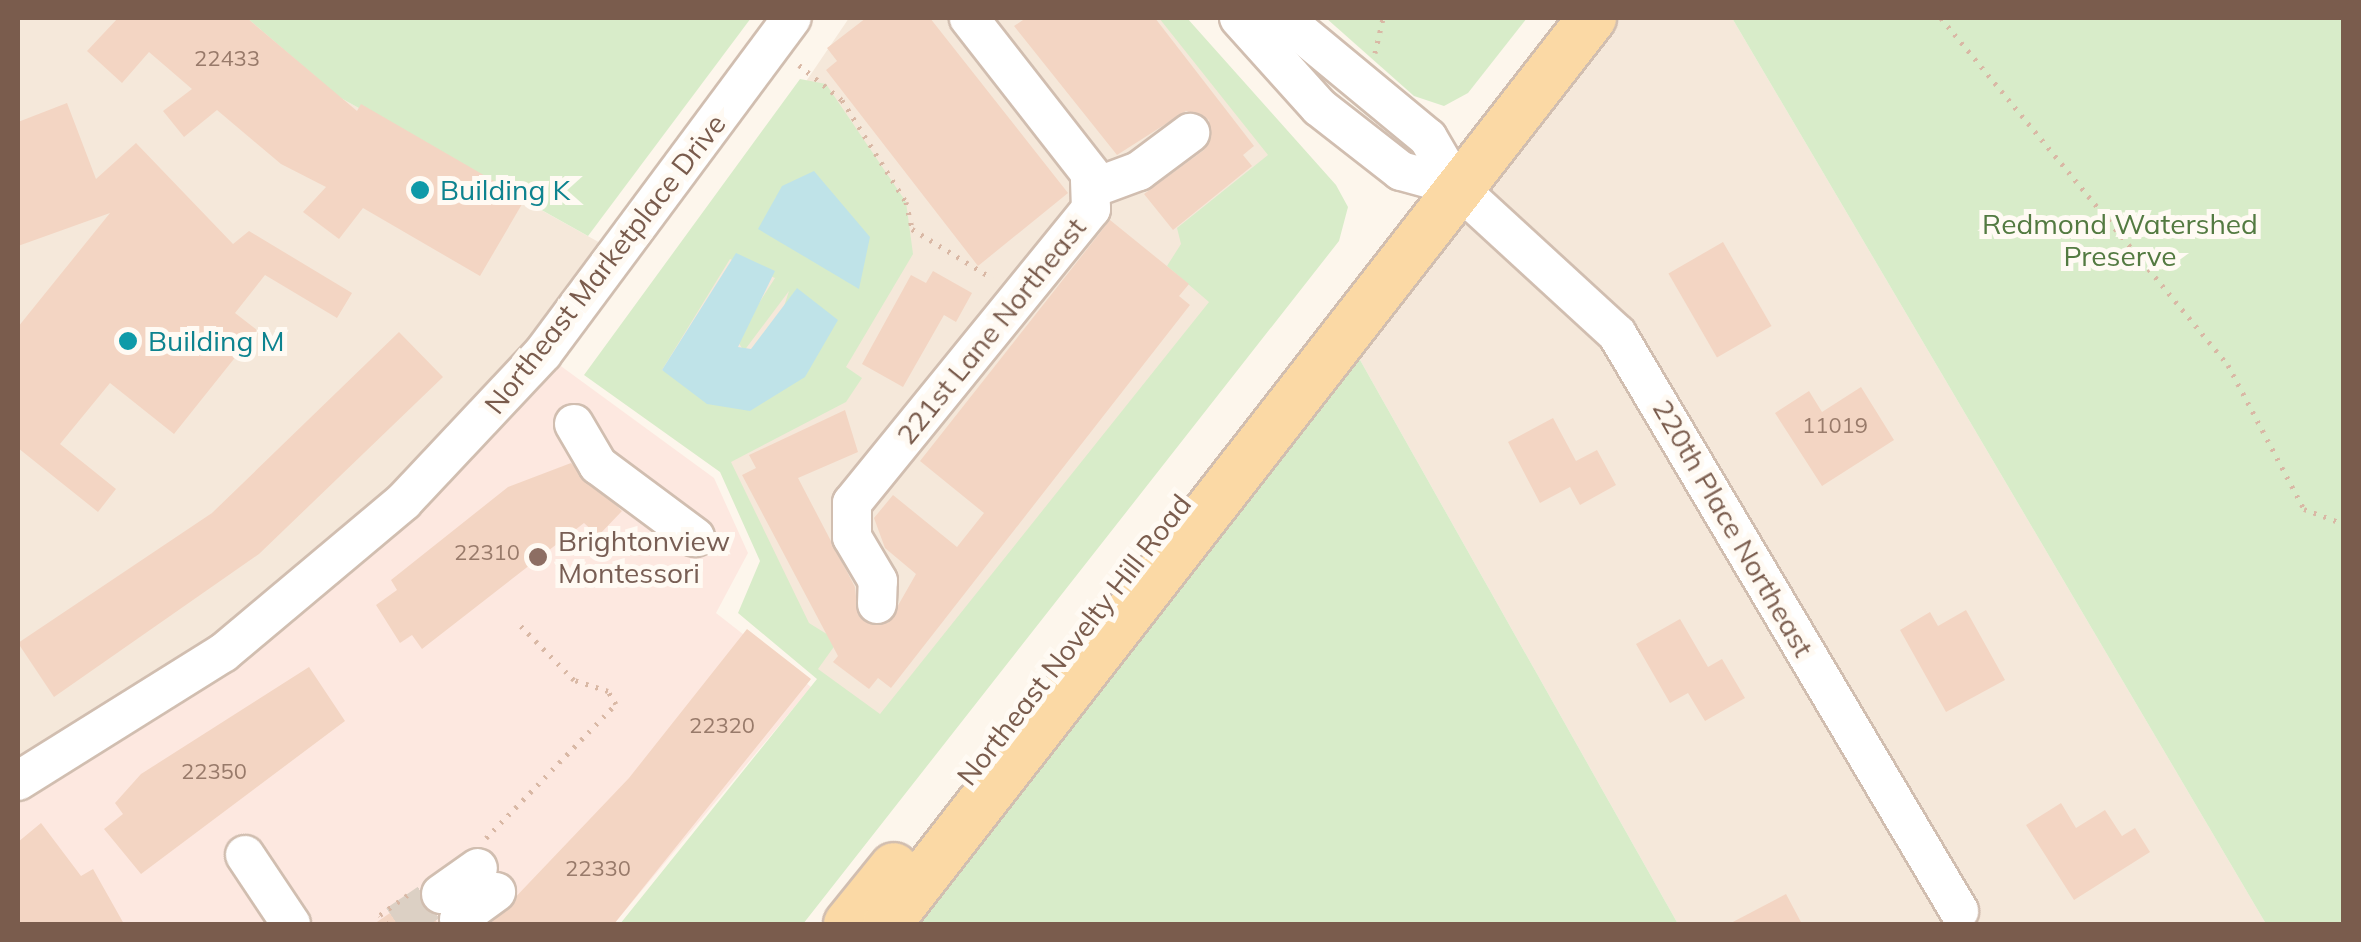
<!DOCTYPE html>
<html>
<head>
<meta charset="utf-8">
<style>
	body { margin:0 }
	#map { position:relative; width:2361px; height:942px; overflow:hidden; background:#fdf6ec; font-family:Mulish,sans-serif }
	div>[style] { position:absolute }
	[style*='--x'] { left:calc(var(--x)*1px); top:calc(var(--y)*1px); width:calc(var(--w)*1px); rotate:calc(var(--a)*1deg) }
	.residential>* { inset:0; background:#f5e8da }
	.commercial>* { inset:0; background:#fde8e0 }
	.green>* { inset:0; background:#d8ecc9 }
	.water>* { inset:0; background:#bfe3e8 }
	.building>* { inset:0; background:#f3d5c3; transform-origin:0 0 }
	.minor-tunnel>* { height:38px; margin-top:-19px; transform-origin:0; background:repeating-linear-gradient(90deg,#dcd0c4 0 38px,transparent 0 57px) }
	.path>* { height:5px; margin-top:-2.5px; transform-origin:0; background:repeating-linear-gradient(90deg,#d9b8a5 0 2.5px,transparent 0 10.5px) }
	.roads { filter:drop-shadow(2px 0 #d1beb0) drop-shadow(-2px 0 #d1beb0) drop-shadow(0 2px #d1beb0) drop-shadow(0 -2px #d1beb0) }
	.minor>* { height:38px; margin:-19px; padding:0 19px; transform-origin:19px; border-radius:19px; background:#fff }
	.major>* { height:48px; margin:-24px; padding:0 24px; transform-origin:24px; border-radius:24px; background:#fbd9a5 }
	.dots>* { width:28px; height:28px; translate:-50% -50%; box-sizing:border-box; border:5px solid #fffaf3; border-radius:50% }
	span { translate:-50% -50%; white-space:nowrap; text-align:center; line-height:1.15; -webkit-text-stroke:10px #fffaf3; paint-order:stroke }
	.number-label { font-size:22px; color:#987a6a }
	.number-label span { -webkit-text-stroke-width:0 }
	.culture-label { font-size:28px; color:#0d838f }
	.left { translate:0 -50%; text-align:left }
	.park-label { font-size:28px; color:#537a41 }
	.street-label { font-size:28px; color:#7a5c4d }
	.education-label { font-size:28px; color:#785e54 }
	.frame { position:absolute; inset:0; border:20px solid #7a5c4d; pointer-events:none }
</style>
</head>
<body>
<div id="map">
	<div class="residential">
		<div style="clip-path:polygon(18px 18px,247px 18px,339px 97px,620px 254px,404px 501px,18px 781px)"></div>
		<div style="clip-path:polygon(849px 18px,1184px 18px,1305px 193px,886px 736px,768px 624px,774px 574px,711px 442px,621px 354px)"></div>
		<div style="clip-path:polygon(1592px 18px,1732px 18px,2266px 924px,1678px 924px,1342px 328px)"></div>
	</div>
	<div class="commercial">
		<div style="clip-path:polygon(543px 353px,714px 478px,748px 553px,716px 613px,811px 687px,614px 924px,18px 924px,18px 781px,222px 653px)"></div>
	</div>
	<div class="green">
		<div style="clip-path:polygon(247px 18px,751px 18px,588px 236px,339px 97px)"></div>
		<div style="clip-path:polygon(evenodd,1159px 18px,1187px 18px,1336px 185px,1348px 207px,1339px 241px,803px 924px,620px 924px,817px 679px,738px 613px,760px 561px,720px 472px,584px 375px,800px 79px,826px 84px,906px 202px,913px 254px,846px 367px,862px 378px,846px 402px,731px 462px,809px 623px,838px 641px,818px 669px,880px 714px,1209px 302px,1167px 266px,1181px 244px,1177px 228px,1268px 155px,1159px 18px,730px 259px,775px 278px,736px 339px,744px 351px,789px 291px,750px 411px,662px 370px,730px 259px)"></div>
		<div style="clip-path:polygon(1326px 18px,1527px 18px,1468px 93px,1444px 106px,1414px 96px)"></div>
		<div style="clip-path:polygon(1732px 18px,2343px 18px,2343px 924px,2266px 924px)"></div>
		<div style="clip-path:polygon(1342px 328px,1678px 924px,887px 924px)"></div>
	</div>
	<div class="water">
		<div style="clip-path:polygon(814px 171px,870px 237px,859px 289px,758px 229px,782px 186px)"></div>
		<div style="clip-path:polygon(736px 253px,775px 271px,738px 347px,751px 349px,797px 288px,838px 320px,805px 377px,750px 411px,707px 404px,662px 370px)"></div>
	</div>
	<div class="building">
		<div style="clip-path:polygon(118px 18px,247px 18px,357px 111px,361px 104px,525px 199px,480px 276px,363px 208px,339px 239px,303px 212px,326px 187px,281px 164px,217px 110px,184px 137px,163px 111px,192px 89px,149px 52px,122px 83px,87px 51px)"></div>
		<div style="clip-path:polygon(866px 18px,930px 18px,1068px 193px,978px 266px,826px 70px,837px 61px,827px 48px)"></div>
		<div style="clip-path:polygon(1026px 18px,1155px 18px,1254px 146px,1243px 155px,1252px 166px,1173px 230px,1144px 194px,1204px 150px,1209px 120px,1186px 111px,1117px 155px,1014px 26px)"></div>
		<div style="clip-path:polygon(67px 103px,96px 179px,136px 143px,233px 244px,249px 231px,352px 293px,337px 318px,265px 275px,235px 313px,257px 330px,174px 434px,110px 383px,60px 444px,116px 489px,98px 512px,18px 448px,18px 327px,110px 213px,18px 246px,18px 122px)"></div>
		<div style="clip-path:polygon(1110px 220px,1189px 284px,1179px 296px,1190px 305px,891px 688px,878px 678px,869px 689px,833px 662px,838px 656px,742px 475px,756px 468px,749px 455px,845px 410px,858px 452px,798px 478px,855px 587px,858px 615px,888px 623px,916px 574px,885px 548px,874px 518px,893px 495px,957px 547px,984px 513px,920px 461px)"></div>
		<div style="left:1723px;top:242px;width:97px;height:63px;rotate:60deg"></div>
		<div style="clip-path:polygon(933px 271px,972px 293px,956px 322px,944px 315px,903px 387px,862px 364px,911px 275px,926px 283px)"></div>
		<div style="clip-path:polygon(399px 332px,443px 377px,259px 554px,54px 697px,18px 643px,212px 513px)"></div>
		<div style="clip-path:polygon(1861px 387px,1894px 440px,1822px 486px,1775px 413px,1809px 391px,1822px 412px)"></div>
		<div style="clip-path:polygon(1553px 418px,1576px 461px,1597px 450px,1616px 485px,1580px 505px,1570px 487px,1540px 503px,1508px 442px)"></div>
		<div style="clip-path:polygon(571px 463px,622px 511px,598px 536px,584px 523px,422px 649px,412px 635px,400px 643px,376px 605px,397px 590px,391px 580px,508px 487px)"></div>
		<div style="clip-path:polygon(1966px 610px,2005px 680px,1946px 712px,1900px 630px,1930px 612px,1938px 626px)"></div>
		<div style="clip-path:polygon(1680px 619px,1708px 667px,1722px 659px,1745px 698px,1705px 721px,1688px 693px,1670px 703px,1636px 644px)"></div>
		<div style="clip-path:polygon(747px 629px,811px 679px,614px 924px,490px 924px,629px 778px)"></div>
		<div style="clip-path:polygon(309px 667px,345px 721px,141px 874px,104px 829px,123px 814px,115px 803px,141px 774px)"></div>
		<div style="clip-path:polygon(2061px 803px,2076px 828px,2105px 810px,2122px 836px,2135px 828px,2150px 852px,2074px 900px,2026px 825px)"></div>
		<div style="clip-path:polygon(41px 823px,81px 876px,93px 869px,124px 924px,18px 924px,18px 842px)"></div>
		<div style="clip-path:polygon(419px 893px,438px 924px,374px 924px)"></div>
		<div style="clip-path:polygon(1786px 894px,1802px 924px,1729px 924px)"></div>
	</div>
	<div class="minor-tunnel">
		<div style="--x:397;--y:924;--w:53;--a:-34.3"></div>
	</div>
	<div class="path">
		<div style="--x:1941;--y:18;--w:450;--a:50.4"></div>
		<div style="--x:2228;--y:365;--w:163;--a:62.2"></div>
		<div style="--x:2304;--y:509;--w:43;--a:20.6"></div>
		<div style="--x:1375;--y:53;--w:36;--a:-77"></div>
		<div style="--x:799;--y:65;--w:55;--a:39.1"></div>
		<div style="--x:842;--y:100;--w:120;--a:57.9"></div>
		<div style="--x:906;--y:202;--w:28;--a:77"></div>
		<div style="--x:912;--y:229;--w:94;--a:31.5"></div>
		<div style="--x:486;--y:838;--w:187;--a:-45.9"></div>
		<div style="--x:616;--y:704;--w:15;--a:-122"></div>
		<div style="--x:608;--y:691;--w:36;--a:-162"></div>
		<div style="--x:574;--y:680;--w:81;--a:-134.5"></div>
		<div style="--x:387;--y:924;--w:11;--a:-128"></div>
		<div style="--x:380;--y:915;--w:34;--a:-36"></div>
	</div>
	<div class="roads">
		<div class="minor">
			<div style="--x:1239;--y:18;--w:120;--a:48"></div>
			<div style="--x:1319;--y:107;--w:104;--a:38"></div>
			<div style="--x:1401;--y:171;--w:57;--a:15.3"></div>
			<div style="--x:1283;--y:18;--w:188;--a:39.6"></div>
			<div style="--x:1428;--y:138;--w:56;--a:59.7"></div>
			<div style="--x:1456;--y:186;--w:219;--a:42.6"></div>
			<div style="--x:1617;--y:334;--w:671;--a:59.34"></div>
			<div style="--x:1093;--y:188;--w:49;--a:-20.3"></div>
			<div style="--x:1139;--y:171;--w:64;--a:-36.7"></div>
			<div style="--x:574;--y:424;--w:48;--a:59.7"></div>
			<div style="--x:598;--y:465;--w:121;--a:36.6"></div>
			<div style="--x:877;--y:604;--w:23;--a:-88"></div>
			<div style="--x:878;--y:581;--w:51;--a:-120.6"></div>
			<div style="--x:852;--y:537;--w:34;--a:-90"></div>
			<div style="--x:852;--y:503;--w:379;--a:-50.9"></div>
			<div style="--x:1091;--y:209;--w:36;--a:-92"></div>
			<div style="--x:1090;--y:173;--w:197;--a:-128"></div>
			<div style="--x:18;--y:781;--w:242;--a:-32"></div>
			<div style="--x:223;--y:653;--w:236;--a:-40"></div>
			<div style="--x:404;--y:501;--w:203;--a:-46.8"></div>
			<div style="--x:543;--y:353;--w:417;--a:-53.4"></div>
			<div style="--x:245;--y:855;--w:83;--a:56.3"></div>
			<div style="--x:441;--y:894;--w:45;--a:-35.1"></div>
			<div style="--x:459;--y:919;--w:46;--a:-36.1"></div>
		</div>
		<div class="major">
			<div style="--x:848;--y:924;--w:73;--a:-51.1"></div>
			<div style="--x:887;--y:924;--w:1148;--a:-52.11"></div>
		</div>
	</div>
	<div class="dots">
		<div style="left:420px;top:190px;background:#0f9aa8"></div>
		<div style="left:128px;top:341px;background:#0f9aa8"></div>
		<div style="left:538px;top:557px;background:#8d6e63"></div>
	</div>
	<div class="number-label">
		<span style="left:227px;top:59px">22433</span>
		<span style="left:1835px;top:426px">11019</span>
		<span style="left:487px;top:553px">22310</span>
		<span style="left:722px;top:726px">22320</span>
		<span style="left:214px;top:772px">22350</span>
		<span style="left:598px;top:869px">22330</span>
	</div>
	<div class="culture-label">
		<span class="left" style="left:440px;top:190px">Building K</span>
		<span class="left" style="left:148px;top:341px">Building M</span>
	</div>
	<div class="park-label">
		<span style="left:2120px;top:240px">Redmond Watershed<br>Preserve</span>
	</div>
	<div class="street-label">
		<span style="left:605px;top:264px;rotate:-52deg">Northeast Marketplace Drive</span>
		<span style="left:991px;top:331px;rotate:-51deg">221st Lane Northeast</span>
		<span style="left:1733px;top:528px;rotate:60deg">220th Place Northeast</span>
		<span style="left:1074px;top:640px;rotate:-52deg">Northeast Novelty Hill Road</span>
	</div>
	<div class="education-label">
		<span class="left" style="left:558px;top:557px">Brightonview<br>Montessori</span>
	</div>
	<div class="frame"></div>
</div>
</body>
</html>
